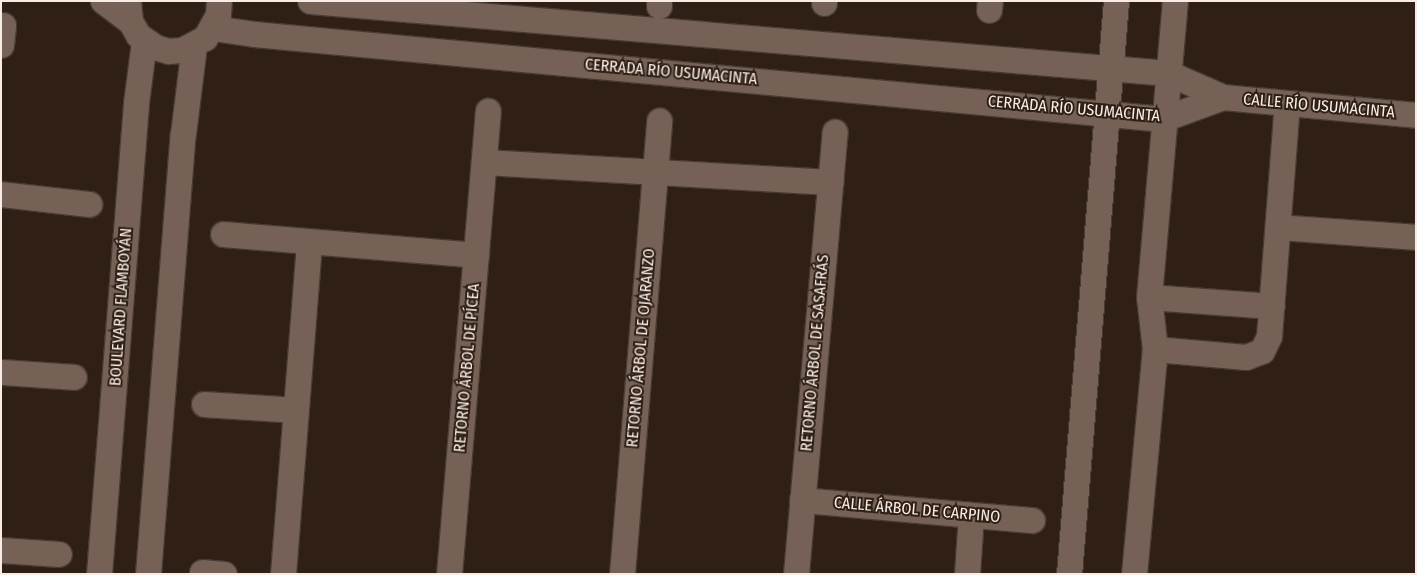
<!DOCTYPE html>
<html>
<head>
<meta charset="utf-8">
<style>
	body { margin:0 }
	#map { position:relative; width:1417px; height:575px; overflow:hidden; background:#2f1f15; font-family:"Fira Sans Condensed",sans-serif }
	div>[style] { position:absolute }
	[style*='--x'] { left:calc(var(--x)*1px); top:calc(var(--y)*1px); width:calc(var(--w)*1px); rotate:calc(var(--a)*1deg) }
	.roads { filter:drop-shadow(1px 0 #483b34) drop-shadow(-1px 0 #483b34) drop-shadow(0 1px #483b34) drop-shadow(0 -1px #483b34) }
	.minor>* { height:25px; margin:-12.5px; padding:0 12.5px; transform-origin:12.5px; border-radius:12.5px; background:#756156 }
	span { translate:-50% -50%; white-space:nowrap; text-align:center; line-height:1.15; -webkit-text-stroke:4px #2f1f15; paint-order:stroke }
	.street-label { font-size:16px; color:#f8ede6 }
	.frame { position:absolute; inset:0; border:2px solid #f8ede6; pointer-events:none }
</style>
</head>
<body>
<div id="map">
	<div class="roads">
		<div class="minor">
			<div style="--x:103;--y:1;--w:34;--a:37"></div>
			<div style="--x:128;--y:1;--w:20;--a:84"></div>
			<div style="--x:130;--y:21;--w:16;--a:60"></div>
			<div style="--x:138;--y:35;--w:21;--a:35"></div>
			<div style="--x:155;--y:47;--w:14;--a:17"></div>
			<div style="--x:168;--y:51;--w:14;--a:-4"></div>
			<div style="--x:182;--y:50;--w:26;--a:-28"></div>
			<div style="--x:205;--y:38;--w:26;--a:-61"></div>
			<div style="--x:218;--y:15;--w:14;--a:-86"></div>
			<div style="--x:310;--y:1;--w:861;--a:4.8"></div>
			<div style="--x:1168;--y:73;--w:60;--a:23.6"></div>
			<div style="--x:1223;--y:97;--w:194;--a:5.3"></div>
			<div style="--x:824;--y:3;--w:2;--a:-90"></div>
			<div style="--x:659;--y:6;--w:5;--a:-90"></div>
			<div style="--x:989;--y:10;--w:9;--a:-84"></div>
			<div style="--x:213;--y:28;--w:41;--a:8.3"></div>
			<div style="--x:254;--y:34;--w:913;--a:5.34"></div>
			<div style="--x:1163;--y:119;--w:64;--a:-20.1"></div>
			<div style="--x:1;--y:45;--w:20;--a:-84"></div>
			<div style="--x:484;--y:162;--w:347;--a:3.3"></div>
			<div style="--x:1;--y:194;--w:89;--a:6.5"></div>
			<div style="--x:1278;--y:227;--w:138;--a:4.1"></div>
			<div style="--x:223;--y:234;--w:254;--a:4.7"></div>
			<div style="--x:1149;--y:297;--w:123;--a:4.2"></div>
			<div style="--x:1155;--y:349;--w:91;--a:5"></div>
			<div style="--x:1246;--y:357;--w:17;--a:-21"></div>
			<div style="--x:1262;--y:351;--w:17;--a:-65"></div>
			<div style="--x:1269;--y:336;--w:233;--a:-85.6"></div>
			<div style="--x:1;--y:372;--w:73;--a:3.9"></div>
			<div style="--x:204;--y:404;--w:92;--a:3.7"></div>
			<div style="--x:802;--y:500;--w:231;--a:5"></div>
			<div style="--x:1;--y:550;--w:58;--a:3.9"></div>
			<div style="--x:202;--y:572;--w:22;--a:5"></div>
			<div style="--x:99;--y:574;--w:472;--a:-85.5"></div>
			<div style="--x:136;--y:103;--w:63;--a:-82.6"></div>
			<div style="--x:148;--y:574;--w:441;--a:-85.5"></div>
			<div style="--x:183;--y:134;--w:89;--a:-82.9"></div>
			<div style="--x:283;--y:574;--w:332;--a:-85.5"></div>
			<div style="--x:449;--y:574;--w:465;--a:-85.2"></div>
			<div style="--x:622;--y:574;--w:455;--a:-85.3"></div>
			<div style="--x:796;--y:574;--w:444;--a:-85"></div>
			<div style="--x:967;--y:574;--w:59;--a:-86.1"></div>
			<div style="--x:1069;--y:574;--w:575;--a:-85.31"></div>
			<div style="--x:1134;--y:574;--w:226;--a:-84.7"></div>
			<div style="--x:1155;--y:349;--w:52;--a:-96.6"></div>
			<div style="--x:1149;--y:297;--w:297;--a:-85"></div>
		</div>
	</div>
	<div class="street-label">
		<span style="left:671px;top:72px;rotate:5deg">CERRADA RÍO USUMACINTA</span>
		<span style="left:1319px;top:106px;rotate:5deg">CALLE RÍO USUMACINTA</span>
		<span style="left:1074px;top:109px;rotate:5deg">CERRADA RÍO USUMACINTA</span>
		<span style="left:121px;top:307px;rotate:-86deg">BOULEVARD FLAMBOYÁN</span>
		<span style="left:641px;top:348px;rotate:-85deg">RETORNO ÁRBOL DE OJARANZO</span>
		<span style="left:815px;top:353px;rotate:-85deg">RETORNO ÁRBOL DE SASAFRÁS</span>
		<span style="left:467px;top:368px;rotate:-85deg">RETORNO ÁRBOL DE PÍCEA</span>
		<span style="left:917px;top:510px;rotate:5deg">CALLE ÁRBOL DE CARPINO</span>
	</div>
	<div class="frame"></div>
</div>
</body>
</html>
